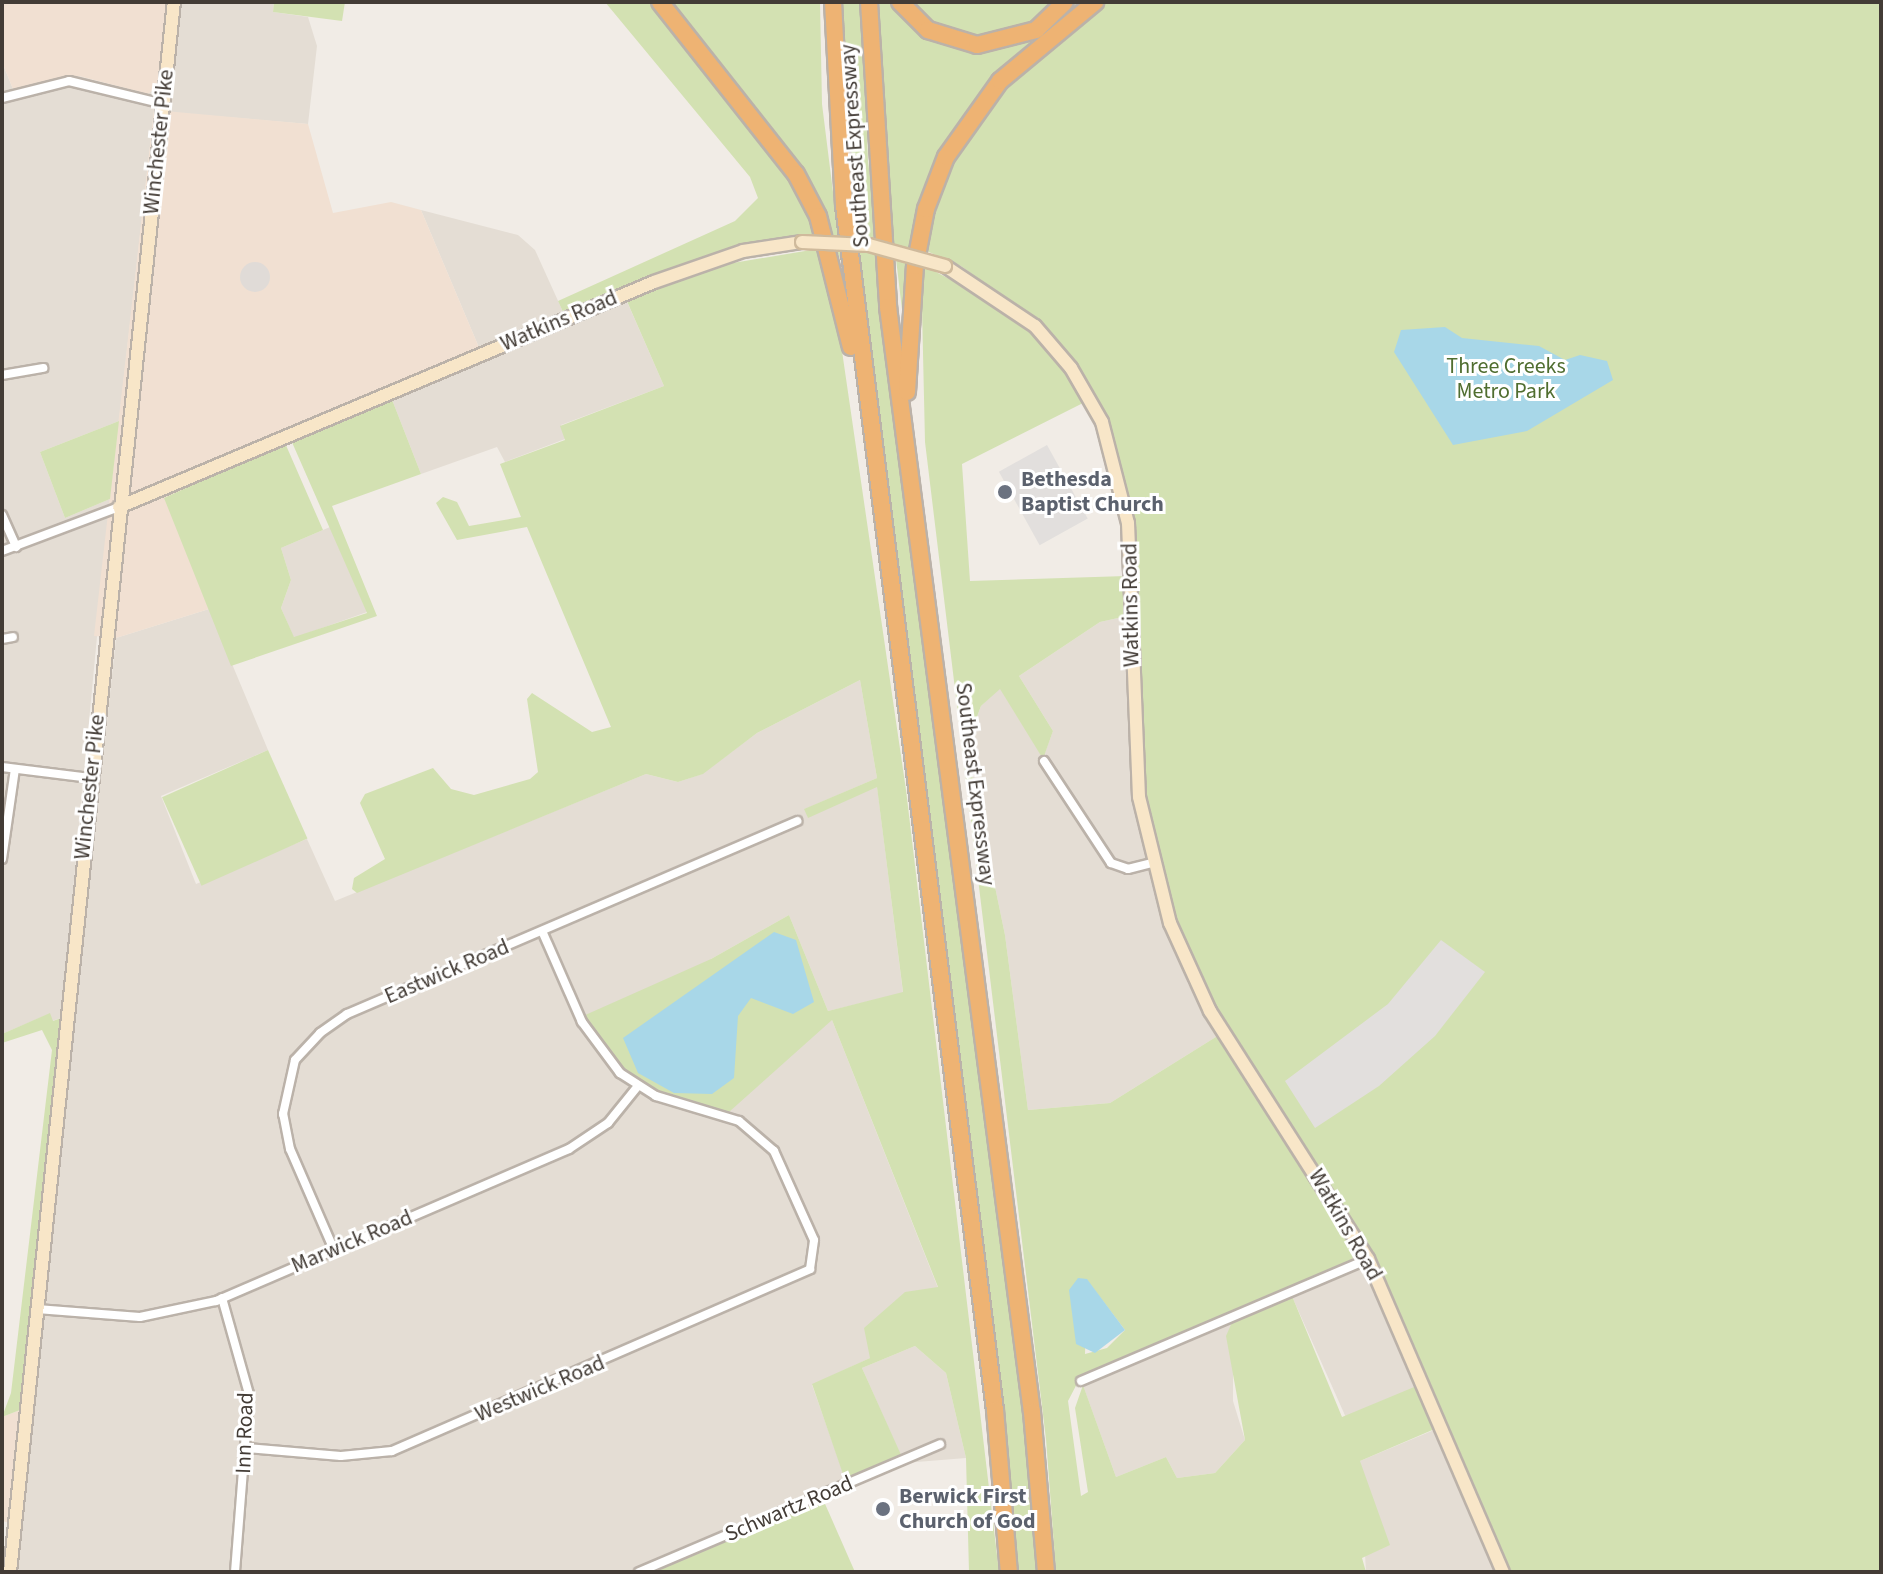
<!DOCTYPE html>
<html>
<head>
<meta charset="utf-8">
<style>
	body { margin:0 }
	#map { position:relative; width:1883px; height:1574px; overflow:hidden; background:#f1ece6; font-family:"Source Sans 3",sans-serif }
	div>[style] { position:absolute }
	[style*='--x'] { left:calc(var(--x)*1px); top:calc(var(--y)*1px); width:calc(var(--w)*1px); rotate:calc(var(--a)*1deg) }
	.residential>* { inset:0; background:#e4ddd4; transform-origin:0 0 }
	.commercial>* { inset:0; background:#f1e0d2 }
	.industrial>* { inset:0; background:#e0dbd7 }
	.round { border-radius:50% }
	.green>* { inset:0; background:#d3e1b2; transform-origin:0 0 }
	.parking>* { inset:0; background:#e2dfdd; transform-origin:0 0 }
	.water>* { inset:0; background:#a8d7e8 }
	.roads { filter:drop-shadow(2px 0 #bbb2a9) drop-shadow(-2px 0 #bbb2a9) drop-shadow(0 2px #bbb2a9) drop-shadow(0 -2px #bbb2a9) }
	.street>* { height:8px; margin:-4px; padding:0 4px; transform-origin:4px; border-radius:4px; background:#fff }
	.secondary>* { height:12px; margin:-6px; padding:0 6px; transform-origin:6px; border-radius:6px; background:#f8e6c8 }
	.highway>* { height:16px; margin:-8px; padding:0 8px; transform-origin:8px; border-radius:8px; background:#eeb373 }
	.bridges { filter:drop-shadow(2px 0 #cfba9c) drop-shadow(-2px 0 #cfba9c) drop-shadow(0 2px #cfba9c) drop-shadow(0 -2px #cfba9c) }
	.secondary-bridge>* { height:12px; margin:-6px; padding:0 6px; transform-origin:6px; border-radius:6px; background:#f8e6c8 }
	.dots>* { width:22px; height:22px; translate:-50% -50%; box-sizing:border-box; border:4px solid #fff; border-radius:50% }
	span { translate:-50% -50%; white-space:nowrap; text-align:center; line-height:1.15; -webkit-text-stroke:6px #fff; paint-order:stroke }
	.street-label { font-size:22px; color:#433c36 }
	.park-label { font-size:22px; color:#506e30 }
	.worship-label { font-size:22px; color:#5b616d; font-weight:700 }
	.left { translate:0 -50%; text-align:left }
	.frame { position:absolute; inset:0; border:4px solid #433c36; pointer-events:none }
</style>
</head>
<body>
<div id="map">
	<div class="residential">
		<div style="clip-path:polygon(167px 2px,274px 2px,273px 12px,308px 17px,317px 46px,308px 124px,154px 111px,119px 421px,40px 452px,65px 518px,110px 499px,61px 1018px,52px 1021px,49px 1014px,2px 1034px,2px 62px,13px 89px,79px 76px,148px 94px,157px 86px)"></div>
		<div style="clip-path:polygon(421px 210px,518px 235px,535px 250px,564px 314px,621px 288px,664px 386px,561px 425px,565px 439px,505px 462px,497px 447px,421px 474px,391px 397px,483px 357px)"></div>
		<div style="clip-path:polygon(330px 527px,367px 612px,294px 638px,281px 608px,291px 580px,281px 548px)"></div>
		<div style="clip-path:polygon(209px 609px,268px 750px,161px 796px,196px 884px,307px 839px,335px 901px,646px 774px,678px 782px,702px 774px,757px 733px,860px 680px,877px 778px,805px 809px,808px 817px,877px 786px,903px 993px,828px 1011px,789px 915px,711px 959px,832px 1020px,938px 1288px,870px 1358px,812px 1385px,848px 1486px,650px 1572px,15px 1572px,116px 638px)"></div>
		<div style="clip-path:polygon(1127px 616px,1130px 764px,1144px 850px,1188px 984px,1219px 1035px,1110px 1103px,1028px 1110px,1005px 935px,966px 746px,981px 706px,1000px 688px,1043px 758px,1053px 731px,1019px 676px,1100px 622px)"></div>
		<div style="left:1367px;top:1246px;width:149px;height:89px;rotate:66deg"></div>
		<div style="clip-path:polygon(1233px 1320px,1233px 1401px,1245px 1440px,1215px 1473px,1177px 1478px,1166px 1457px,1116px 1477px,1080px 1377px)"></div>
		<div style="clip-path:polygon(915px 1346px,946px 1373px,966px 1458px,904px 1463px,862px 1368px)"></div>
		<div style="clip-path:polygon(1446px 1425px,1508px 1572px,1366px 1572px,1360px 1461px)"></div>
	</div>
	<div class="commercial">
		<div style="clip-path:polygon(2px 2px,167px 2px,157px 87px,148px 94px,79px 76px,13px 89px,2px 62px)"></div>
		<div style="clip-path:polygon(154px 110px,308px 124px,333px 213px,391px 202px,421px 210px,483px 357px,165px 498px,209px 609px,116px 638px,94px 636px)"></div>
		<div style="clip-path:polygon(20px 1410px,10px 1523px,2px 1521px,2px 1417px)"></div>
	</div>
	<div class="industrial">
		<div class="round" style="left:240px;top:262px;width:30px;height:30px"></div>
	</div>
	<div class="green">
		<div style="clip-path:polygon(274px 2px,345px 2px,342px 21px,273px 12px)"></div>
		<div style="clip-path:polygon(605px 2px,653px 2px,784px 165px,818px 229px,835px 303px,906px 790px,999px 1572px,969px 1572px,966px 1458px,946px 1373px,915px 1346px,862px 1368px,902px 1457px,845px 1480px,812px 1384px,870px 1358px,864px 1328px,905px 1292px,938px 1287px,832px 1020px,729px 1112px,642px 1085px,608px 1054px,583px 1016px,711px 959px,789px 915px,828px 1011px,903px 992px,877px 787px,808px 818px,804px 809px,877px 778px,860px 680px,757px 733px,703px 774px,678px 782px,646px 774px,357px 893px,352px 889px,354px 878px,385px 859px,360px 803px,365px 794px,433px 768px,451px 789px,474px 795px,530px 779px,538px 772px,527px 699px,532px 693px,592px 732px,611px 727px,527px 527px,457px 540px,436px 503px,443px 497px,457px 502px,469px 526px,521px 517px,500px 464px,565px 440px,560px 426px,664px 386px,626px 299px,709px 267px,811px 250px,812px 234px,739px 246px,564px 314px,558px 301px,735px 221px,758px 198px,750px 177px)"></div>
		<div style="clip-path:polygon(665px 2px,820px 2px,822px 104px,842px 264px,829px 230px)"></div>
		<div style="clip-path:polygon(840px 2px,862px 2px,868px 161px,1023px 1405px,1038px 1572px,1016px 1572px,848px 186px)"></div>
		<div style="clip-path:polygon(879px 2px,893px 2px,922px 33px,942px 43px,993px 50px,1033px 37px,1071px 2px,1088px 2px,991px 84px,950px 141px,909px 318px,903px 318px,886px 174px)"></div>
		<div style="clip-path:polygon(913px 2px,1058px 2px,1037px 24px,982px 39px,942px 31px)"></div>
		<div style="clip-path:polygon(1101px 2px,1881px 4px,1881px 1572px,1508px 1572px,1367px 1246px,1218px 1018px,1170px 904px,1146px 805px,1139px 744px,1136px 535px,1116px 445px,1105px 418px,1039px 323px,961px 266px,922px 249px,944px 173px,1008px 80px)"></div>
		<div style="clip-path:polygon(evenodd,921px 264px,1006px 309px,1065px 368px,1087px 401px,962px 464px,970px 581px,1126px 576px,1127px 616px,1100px 622px,1019px 676px,1053px 731px,1043px 759px,1000px 689px,981px 706px,966px 746px,1005px 935px,1028px 1110px,1110px 1103px,1219px 1035px,1357px 1247px,1350px 1264px,1080px 1378px,1068px 1401px,1081px 1496px,1088px 1492px,1075px 1408px,1083px 1385px,1116px 1477px,1166px 1457px,1177px 1478px,1215px 1473px,1245px 1440px,1226px 1336px,1233px 1320px,1292px 1296px,1342px 1417px,1419px 1385px,1437px 1428px,1360px 1461px,1390px 1545px,1362px 1558px,1366px 1572px,1056px 1572px,1046px 1439px,925px 442px,921px 264px,1087px 1280px,1125px 1330px,1107px 1348px,1085px 1354px,1087px 1280px)"></div>
		<div style="clip-path:polygon(391px 397px,421px 474px,332px 506px,377px 616px,231px 666px,164px 498px,285px 443px,323px 530px,281px 548px,291px 580px,281px 608px,294px 637px,367px 613px,291px 440px)"></div>
		<div style="clip-path:polygon(119px 421px,110px 499px,65px 518px,40px 452px)"></div>
		<div style="left:268px;top:750px;width:97px;height:116px;rotate:66deg"></div>
		<div style="clip-path:polygon(50px 1013px,53px 1021px,61px 1018px,20px 1410px,2px 1417px,11px 1393px,52px 1050px,42px 1030px,2px 1043px,2px 1034px)"></div>
		<div style="clip-path:polygon(822px 1497px,855px 1572px,650px 1572px)"></div>
	</div>
	<div class="parking">
		<div style="left:1047px;top:445px;width:84px;height:55px;rotate:61deg"></div>
		<div style="clip-path:polygon(1441px 940px,1485px 972px,1435px 1036px,1379px 1086px,1315px 1128px,1285px 1081px,1388px 1004px)"></div>
	</div>
	<div class="water">
		<div style="clip-path:polygon(1445px 327px,1462px 338px,1539px 346px,1565px 360px,1580px 355px,1607px 361px,1613px 380px,1527px 431px,1453px 445px,1394px 352px,1401px 330px)"></div>
		<div style="clip-path:polygon(774px 932px,796px 940px,814px 1002px,793px 1014px,751px 998px,738px 1016px,734px 1078px,712px 1094px,674px 1093px,638px 1073px,623px 1038px)"></div>
		<div style="clip-path:polygon(1078px 1278px,1087px 1279px,1125px 1330px,1095px 1353px,1076px 1344px,1069px 1290px)"></div>
	</div>
	<div class="roads">
		<div class="street">
			<div style="--x:2;--y:98;--w:69;--a:-14.2"></div>
			<div style="--x:69;--y:81;--w:97;--a:13.7"></div>
			<div style="--x:2;--y:375;--w:42;--a:-9.7"></div>
			<div style="--x:2;--y:515;--w:35;--a:66"></div>
			<div style="--x:2;--y:551;--w:125;--a:-20.6"></div>
			<div style="--x:2;--y:639;--w:11;--a:-10"></div>
			<div style="--x:1044;--y:761;--w:122;--a:56.7"></div>
			<div style="--x:1111;--y:863;--w:18;--a:19"></div>
			<div style="--x:1128;--y:869;--w:25;--a:-14"></div>
			<div style="--x:2;--y:767;--w:89;--a:7.1"></div>
			<div style="--x:2;--y:859;--w:91;--a:-81.8"></div>
			<div style="--x:334;--y:1250;--w:110;--a:-113.5"></div>
			<div style="--x:290;--y:1149;--w:36;--a:-101"></div>
			<div style="--x:283;--y:1114;--w:55;--a:-77.5"></div>
			<div style="--x:295;--y:1060;--w:37;--a:-47"></div>
			<div style="--x:320;--y:1033;--w:33;--a:-35"></div>
			<div style="--x:347;--y:1014;--w:490;--a:-23.2"></div>
			<div style="--x:222;--y:1298;--w:100;--a:74.3"></div>
			<div style="--x:249;--y:1394;--w:179;--a:94.5"></div>
			<div style="--x:37;--y:1309;--w:103;--a:4.4"></div>
			<div style="--x:140;--y:1317;--w:78;--a:-11.9"></div>
			<div style="--x:216;--y:1301;--w:384;--a:-23.3"></div>
			<div style="--x:569;--y:1149;--w:47;--a:-33.7"></div>
			<div style="--x:608;--y:1123;--w:46;--a:-51.1"></div>
			<div style="--x:1081;--y:1381;--w:312;--a:-23"></div>
			<div style="--x:247;--y:1448;--w:94;--a:4.9"></div>
			<div style="--x:341;--y:1456;--w:51;--a:-5.6"></div>
			<div style="--x:392;--y:1451;--w:456;--a:-23.5"></div>
			<div style="--x:810;--y:1269;--w:29;--a:-82"></div>
			<div style="--x:814;--y:1240;--w:98;--a:-114.2"></div>
			<div style="--x:774;--y:1151;--w:46;--a:-139.4"></div>
			<div style="--x:739;--y:1121;--w:87;--a:-163.2"></div>
			<div style="--x:656;--y:1096;--w:43;--a:-147.4"></div>
			<div style="--x:620;--y:1073;--w:64;--a:-126.7"></div>
			<div style="--x:582;--y:1022;--w:99;--a:-113.7"></div>
			<div style="--x:639;--y:1572;--w:327;--a:-23"></div>
		</div>
		<div class="secondary">
			<div style="--x:945;--y:266;--w:108;--a:33.7"></div>
			<div style="--x:1035;--y:326;--w:55;--a:49.4"></div>
			<div style="--x:1071;--y:368;--w:62;--a:60.1"></div>
			<div style="--x:1102;--y:422;--w:104;--a:75.6"></div>
			<div style="--x:1128;--y:523;--w:274;--a:87.7"></div>
			<div style="--x:1139;--y:797;--w:130;--a:76.2"></div>
			<div style="--x:1170;--y:923;--w:97;--a:65.6"></div>
			<div style="--x:1210;--y:1011;--w:294;--a:57.5"></div>
			<div style="--x:1368;--y:1259;--w:341;--a:66.7"></div>
			<div style="--x:119;--y:507;--w:580;--a:-22.81"></div>
			<div style="--x:654;--y:282;--w:94;--a:-19.2"></div>
			<div style="--x:743;--y:251;--w:60;--a:-8.7"></div>
			<div style="--x:10;--y:1572;--w:1579;--a:-84.04"></div>
		</div>
		<div class="highway">
			<div style="--x:660;--y:2;--w:219;--a:51.7"></div>
			<div style="--x:796;--y:174;--w:47;--a:62.4"></div>
			<div style="--x:818;--y:216;--w:135;--a:75.9"></div>
			<div style="--x:833;--y:2;--w:203;--a:86.9"></div>
			<div style="--x:844;--y:205;--w:1214;--a:82.86"></div>
			<div style="--x:995;--y:1410;--w:163;--a:85.1"></div>
			<div style="--x:869;--y:2;--w:306;--a:86.4"></div>
			<div style="--x:888;--y:307;--w:1114;--a:82.58"></div>
			<div style="--x:1032;--y:1412;--w:161;--a:85"></div>
			<div style="--x:900;--y:2;--w:40;--a:45"></div>
			<div style="--x:928;--y:30;--w:51;--a:17"></div>
			<div style="--x:977;--y:45;--w:61;--a:-14.3"></div>
			<div style="--x:1036;--y:30;--w:40;--a:-44"></div>
			<div style="--x:907;--y:392;--w:126;--a:-86.4"></div>
			<div style="--x:915;--y:266;--w:58;--a:-79.1"></div>
			<div style="--x:926;--y:209;--w:56;--a:-69"></div>
			<div style="--x:946;--y:157;--w:93;--a:-54.6"></div>
			<div style="--x:1000;--y:81;--w:124;--a:-39.7"></div>
		</div>
	</div>
	<div class="bridges">
		<div class="secondary-bridge">
			<div style="--x:802;--y:242;--w:67;--a:2.6"></div>
			<div style="--x:869;--y:245;--w:79;--a:15.4"></div>
		</div>
	</div>
	<div class="dots">
		<div style="left:1005px;top:492px;background:#6b7280"></div>
		<div style="left:883px;top:1509px;background:#6b7280"></div>
	</div>
	<div class="street-label">
		<span style="left:159px;top:142px;rotate:-84deg">Winchester Pike</span>
		<span style="left:855px;top:146px;rotate:-94deg">Southeast Expressway</span>
		<span style="left:559px;top:321px;rotate:-23deg">Watkins Road</span>
		<span style="left:1131px;top:605px;rotate:-91deg">Watkins Road</span>
		<span style="left:975px;top:784px;rotate:83deg">Southeast Expressway</span>
		<span style="left:90px;top:787px;rotate:-84deg">Winchester Pike</span>
		<span style="left:447px;top:972px;rotate:-23deg">Eastwick Road</span>
		<span style="left:1345px;top:1225px;rotate:60deg">Watkins Road</span>
		<span style="left:352px;top:1242px;rotate:-23deg">Marwick Road</span>
		<span style="left:540px;top:1389px;rotate:-23deg">Westwick Road</span>
		<span style="left:245px;top:1433px;rotate:-88deg">Inn Road</span>
		<span style="left:789px;top:1509px;rotate:-23deg">Schwartz Road</span>
	</div>
	<div class="park-label">
		<span style="left:1506px;top:379px">Three Creeks<br>Metro Park</span>
	</div>
	<div class="worship-label">
		<span class="left" style="left:1021px;top:492px">Bethesda<br>Baptist Church</span>
		<span class="left" style="left:899px;top:1509px">Berwick First<br>Church of God</span>
	</div>
	<div class="frame"></div>
</div>
</body>
</html>
